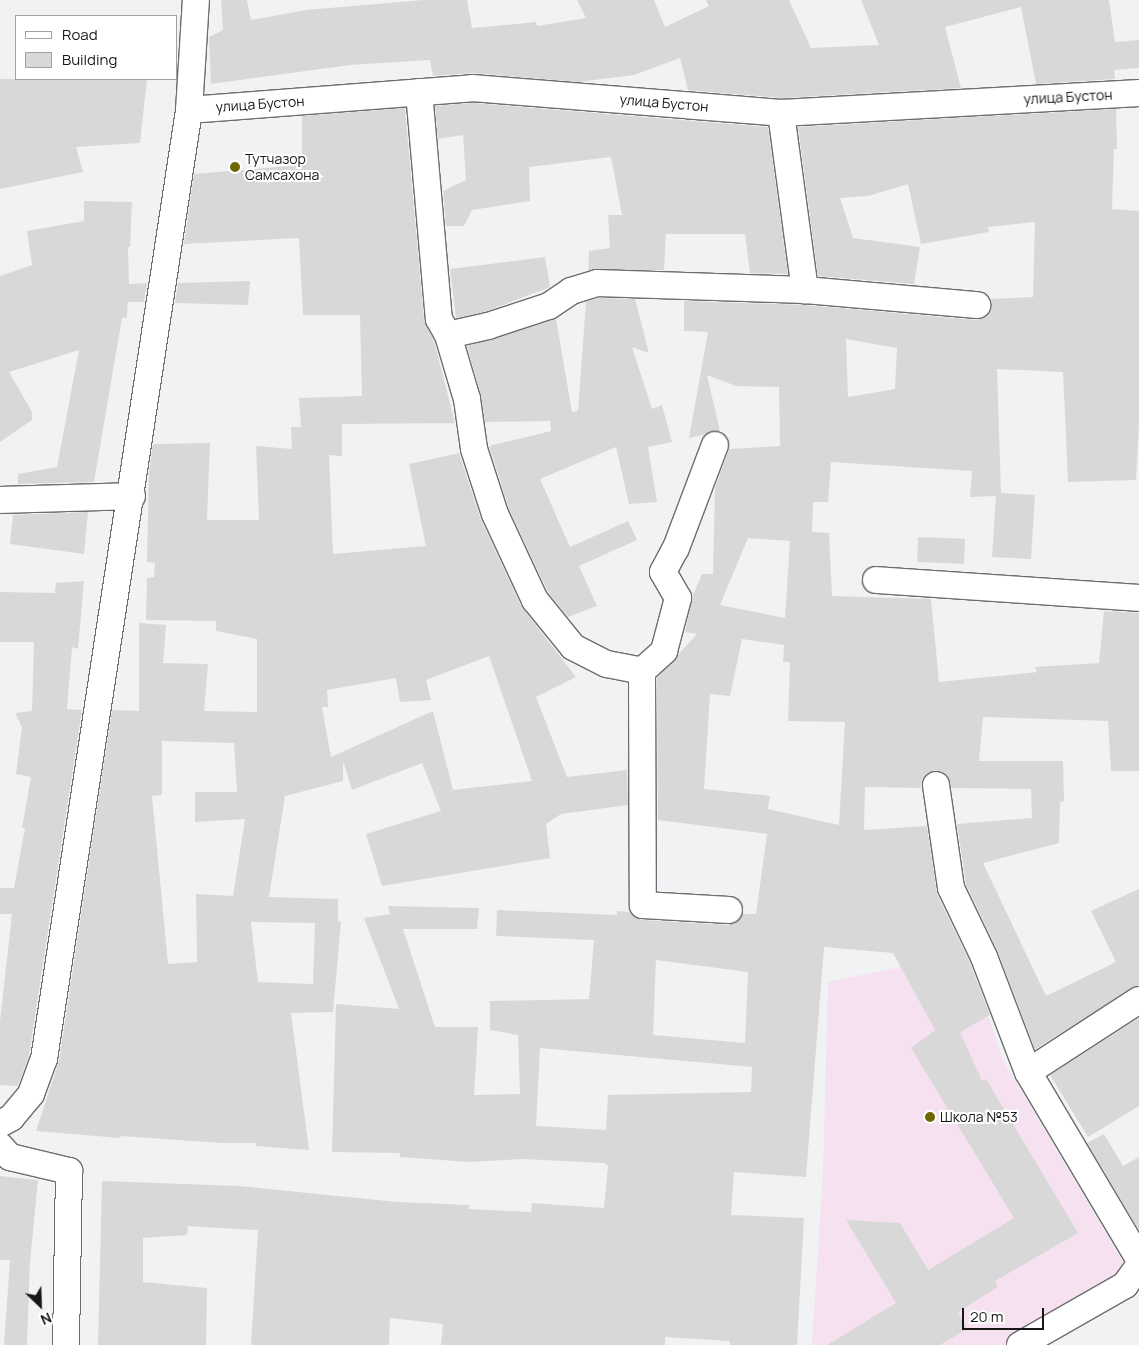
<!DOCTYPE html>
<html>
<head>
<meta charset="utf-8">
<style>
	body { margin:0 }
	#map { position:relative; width:1139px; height:1345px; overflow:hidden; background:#f1f2f4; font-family:Manrope,sans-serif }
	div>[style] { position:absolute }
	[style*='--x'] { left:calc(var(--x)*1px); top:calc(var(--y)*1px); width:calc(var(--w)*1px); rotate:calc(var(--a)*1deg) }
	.education>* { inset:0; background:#f6e1f0 }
	.building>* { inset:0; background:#d9d8d9; transform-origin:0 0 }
	.roads { filter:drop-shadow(1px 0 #6c6d6f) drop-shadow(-1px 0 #6c6d6f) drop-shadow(0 1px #6c6d6f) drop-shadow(0 -1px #6c6d6f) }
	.minor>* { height:26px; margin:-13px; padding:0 13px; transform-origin:13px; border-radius:13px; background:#fff }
	.dots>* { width:14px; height:14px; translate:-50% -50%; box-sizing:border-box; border:2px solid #fff; border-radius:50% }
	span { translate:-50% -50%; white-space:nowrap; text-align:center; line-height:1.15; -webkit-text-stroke:4px #fff; paint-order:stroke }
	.street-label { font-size:14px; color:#171718 }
	.poi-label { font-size:14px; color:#171718 }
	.left { translate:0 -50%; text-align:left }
	.legend { position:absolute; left:15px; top:15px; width:162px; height:65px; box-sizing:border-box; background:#fff; border:1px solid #a2a2a3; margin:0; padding:6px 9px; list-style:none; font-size:15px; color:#171718 }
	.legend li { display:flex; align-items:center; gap:10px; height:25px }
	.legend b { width:25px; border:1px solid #a2a2a3 }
	.north { position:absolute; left:15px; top:1280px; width:50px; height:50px; -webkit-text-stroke:4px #fff; paint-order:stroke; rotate:156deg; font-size:14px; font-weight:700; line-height:20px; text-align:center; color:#171718 }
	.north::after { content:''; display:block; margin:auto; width:18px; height:22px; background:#171718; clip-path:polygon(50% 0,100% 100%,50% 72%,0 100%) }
	.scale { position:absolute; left:962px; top:1308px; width:82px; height:22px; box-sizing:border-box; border:2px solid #171718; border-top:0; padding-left:6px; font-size:15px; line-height:18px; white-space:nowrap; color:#171718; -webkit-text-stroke:4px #fff; paint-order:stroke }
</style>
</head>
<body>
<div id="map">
	<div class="education">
		<div style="clip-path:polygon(967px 953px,1003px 1060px,1127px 1269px,1007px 1345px,812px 1345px,823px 1173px,828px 982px)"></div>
	</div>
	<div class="building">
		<div style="clip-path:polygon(221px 0,247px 0,251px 20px,306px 10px,423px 0,467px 0,472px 28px,536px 22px,537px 26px,586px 18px,577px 0,654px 0,665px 27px,709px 6px,706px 0,789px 0,811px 48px,879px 45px,861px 0,1109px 0,1115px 42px,1139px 40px,1139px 68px,1114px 70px,1115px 79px,1036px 84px,1021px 7px,945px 27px,961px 88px,781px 98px,688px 90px,680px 58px,634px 75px,578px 82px,473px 73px,433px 76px,430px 60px,350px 65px,211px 84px,209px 37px,223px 30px)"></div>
		<div style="clip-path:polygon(0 79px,147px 79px,140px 143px,76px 147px,83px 172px,0 189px)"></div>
		<div style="clip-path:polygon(472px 103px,768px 127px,788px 274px,750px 273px,745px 234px,666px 234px,664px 270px,588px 270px,589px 251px,610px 248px,608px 215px,622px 215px,611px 157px,529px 167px,530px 201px,472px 210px,464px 226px,446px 226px,443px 191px,466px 180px,463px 135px,438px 139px,435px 106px)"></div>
		<div style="clip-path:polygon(evenodd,405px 108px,424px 320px,434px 341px,455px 423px,342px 424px,342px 456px,329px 455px,333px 554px,426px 546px,409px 464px,459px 453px,481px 520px,521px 606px,576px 677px,536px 697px,567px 777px,627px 770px,628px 805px,561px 814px,546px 824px,550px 858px,382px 886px,366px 834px,441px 811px,422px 763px,352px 790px,343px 761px,343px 781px,285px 796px,269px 897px,338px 899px,338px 922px,341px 921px,333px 1012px,291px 1013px,309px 1150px,256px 1146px,256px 1143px,222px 1143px,121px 1136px,120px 1138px,36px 1131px,59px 1061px,112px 710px,139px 711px,139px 623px,166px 625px,163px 663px,208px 664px,204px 711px,257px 712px,257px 639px,216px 631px,216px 621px,146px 620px,147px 578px,154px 577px,155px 563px,147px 562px,149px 472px,153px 444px,210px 443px,207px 520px,259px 520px,256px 446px,292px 449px,291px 427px,301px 427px,299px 398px,362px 396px,360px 315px,303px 315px,299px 238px,184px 244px,194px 174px,302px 165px,302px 116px,405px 108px,489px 656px,532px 781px,453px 790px,433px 711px,331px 757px,322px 707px,328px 707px,327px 690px,396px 678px,400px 702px,431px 700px,426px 680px,489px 656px,405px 108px,162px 741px,234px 743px,237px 792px,195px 792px,195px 822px,245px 819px,233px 896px,196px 894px,197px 962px,168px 964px,152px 796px,162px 795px,162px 741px,405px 108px,251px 922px,315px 923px,313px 984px,258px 982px,251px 922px)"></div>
		<div style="clip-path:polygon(evenodd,1116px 109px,1117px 149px,1114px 149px,1112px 209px,1139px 211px,1139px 424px,1136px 480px,1068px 482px,1063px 372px,997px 369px,1001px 493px,1035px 495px,1031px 559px,992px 557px,996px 496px,970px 497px,972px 471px,831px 462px,828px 502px,813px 502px,812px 532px,829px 533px,832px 596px,931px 599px,939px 682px,1037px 672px,1035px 667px,1099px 663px,1104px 611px,1139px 613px,1139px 771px,1111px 771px,1108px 721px,983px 717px,979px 761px,1063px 761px,1064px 801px,1060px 802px,1059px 843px,983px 863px,1046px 996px,1116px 962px,1091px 911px,1139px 889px,1139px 985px,1035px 1049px,998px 952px,966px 884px,957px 824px,1032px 818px,1031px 789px,952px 788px,947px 775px,934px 770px,922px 779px,921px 788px,865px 787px,864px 830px,927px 826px,937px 894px,970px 963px,990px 1015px,960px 1032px,982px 1081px,986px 1079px,1078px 1233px,995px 1281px,998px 1287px,958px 1312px,967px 1329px,940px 1345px,827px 1345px,896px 1303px,846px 1220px,900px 1223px,928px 1270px,1014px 1218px,911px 1048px,935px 1030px,893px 953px,824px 947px,806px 1177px,734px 1172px,731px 1215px,804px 1218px,797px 1345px,730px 1345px,730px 1341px,665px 1337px,665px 1345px,441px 1345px,443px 1324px,390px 1318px,389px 1345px,251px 1345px,258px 1230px,188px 1226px,187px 1235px,143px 1238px,143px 1282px,207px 1288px,206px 1345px,98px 1345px,102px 1181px,239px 1186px,397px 1202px,469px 1205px,469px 1209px,531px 1212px,532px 1203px,604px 1208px,608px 1166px,604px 1163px,523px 1159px,469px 1162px,400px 1157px,400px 1153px,332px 1152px,336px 1004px,399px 1009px,364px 918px,390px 914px,388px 906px,479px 908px,477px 929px,403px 929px,435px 1027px,478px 1027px,474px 1095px,520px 1094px,518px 1035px,490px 1030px,490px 1001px,589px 999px,594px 940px,496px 936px,497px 910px,617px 915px,617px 911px,630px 912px,642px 920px,728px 925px,736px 923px,743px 914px,756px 914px,767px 834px,658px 820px,657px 678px,697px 634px,685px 632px,692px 597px,702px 574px,713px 574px,715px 488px,729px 449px,780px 446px,779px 387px,736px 386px,707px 375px,720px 431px,689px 438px,708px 332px,684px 331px,684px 301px,804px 305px,976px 320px,989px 314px,991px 299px,1033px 297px,1035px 222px,988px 227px,989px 232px,921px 244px,908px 184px,868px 196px,840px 198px,853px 238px,920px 247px,914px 284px,818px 276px,798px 127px,1116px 109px,846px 339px,897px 348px,895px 389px,848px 397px,846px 339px,1116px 109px,748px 538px,790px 541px,785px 618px,720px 605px,748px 538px,1116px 109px,742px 639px,784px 645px,783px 662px,790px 662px,788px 721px,845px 722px,839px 825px,768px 809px,770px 796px,704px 789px,710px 694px,730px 696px,742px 639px,1116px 109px,656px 960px,748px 972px,745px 1043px,653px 1035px,656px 960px,1116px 109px,540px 1048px,752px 1067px,751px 1092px,608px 1095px,606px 1130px,536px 1126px,540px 1048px)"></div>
		<div style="clip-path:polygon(84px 201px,132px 202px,130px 247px,128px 247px,129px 284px,147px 283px,144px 302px,128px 302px,128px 298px,127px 318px,122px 318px,94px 482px,18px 484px,18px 474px,57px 467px,79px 350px,9px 372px,32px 412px,32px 420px,0 442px,0 276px,32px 265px,27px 231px,84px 221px)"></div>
		<div style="clip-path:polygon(545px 257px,550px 287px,484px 312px,456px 318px,450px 269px)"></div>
		<div style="clip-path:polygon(250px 281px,248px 305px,175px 303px,178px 283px)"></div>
		<div style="clip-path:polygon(599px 298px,635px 299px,649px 353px,632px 347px,652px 409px,662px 405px,672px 442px,648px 447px,657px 502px,629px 504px,616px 447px,540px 479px,570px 547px,628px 521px,637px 540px,579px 566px,597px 606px,568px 617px,548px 592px,509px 509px,489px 446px,551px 431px,550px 421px,485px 422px,481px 395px,467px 346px,556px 319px,572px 412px,578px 411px,586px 302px)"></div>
		<div style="clip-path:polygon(88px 512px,84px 554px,10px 544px,13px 515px)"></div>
		<div style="left:918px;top:537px;width:47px;height:25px;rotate:2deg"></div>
		<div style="clip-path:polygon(84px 581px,78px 649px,72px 647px,67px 709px,82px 710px,29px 1055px,18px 1086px,0 1085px,0 1021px,12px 914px,0 914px,0 888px,14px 888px,25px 828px,22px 828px,31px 777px,16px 774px,22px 727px,15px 713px,32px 711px,34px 642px,0 642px,0 592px,55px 593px,56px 583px)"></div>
		<div style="clip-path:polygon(1139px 1018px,1139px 1106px,1088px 1137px,1050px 1075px)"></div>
		<div style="clip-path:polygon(1104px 1134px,1123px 1166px,1139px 1157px,1139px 1230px,1087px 1143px)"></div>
		<div style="clip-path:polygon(0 1176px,38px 1180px,30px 1262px,27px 1345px,4px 1345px,10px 1260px,0 1260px)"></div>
	</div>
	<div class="roads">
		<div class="minor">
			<div style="--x:419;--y:92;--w:228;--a:85"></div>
			<div style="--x:439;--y:319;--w:18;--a:61"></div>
			<div style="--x:448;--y:335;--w:67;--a:73.5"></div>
			<div style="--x:467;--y:399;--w:50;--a:82"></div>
			<div style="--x:474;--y:449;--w:68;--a:72.1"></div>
			<div style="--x:495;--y:514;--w:95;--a:65.1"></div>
			<div style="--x:535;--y:600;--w:60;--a:51"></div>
			<div style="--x:573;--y:647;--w:38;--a:27"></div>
			<div style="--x:607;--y:664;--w:36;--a:11"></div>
			<div style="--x:642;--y:671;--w:234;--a:89.8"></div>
			<div style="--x:643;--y:905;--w:86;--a:3.3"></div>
			<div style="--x:189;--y:110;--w:284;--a:-4.4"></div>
			<div style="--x:472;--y:88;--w:310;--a:4.6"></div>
			<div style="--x:781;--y:113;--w:359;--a:-3.2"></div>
			<div style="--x:781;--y:113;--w:179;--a:82.3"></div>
			<div style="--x:448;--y:335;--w:41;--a:-12.7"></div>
			<div style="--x:488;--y:326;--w:64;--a:-18.2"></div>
			<div style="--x:549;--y:306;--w:27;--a:-34"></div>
			<div style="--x:571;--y:291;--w:27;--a:-17"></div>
			<div style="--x:597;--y:283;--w:208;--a:1.9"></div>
			<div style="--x:805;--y:290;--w:173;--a:5"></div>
			<div style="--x:0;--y:500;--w:132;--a:-1.7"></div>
			<div style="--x:876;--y:580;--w:264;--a:3.9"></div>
			<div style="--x:642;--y:671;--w:30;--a:-42"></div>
			<div style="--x:664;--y:651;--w:55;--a:-75.2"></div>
			<div style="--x:678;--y:598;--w:30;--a:-120"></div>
			<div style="--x:663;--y:572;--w:27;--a:-62"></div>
			<div style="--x:676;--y:548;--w:110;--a:-69.3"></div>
			<div style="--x:936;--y:785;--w:104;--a:81.7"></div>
			<div style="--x:951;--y:888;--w:76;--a:64.4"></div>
			<div style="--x:984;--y:957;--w:123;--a:69.1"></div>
			<div style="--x:1139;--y:1000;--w:132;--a:147"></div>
			<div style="--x:1028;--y:1072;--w:217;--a:59.3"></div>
			<div style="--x:0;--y:1124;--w:13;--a:-29"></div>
			<div style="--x:11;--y:1118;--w:31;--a:-50"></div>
			<div style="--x:31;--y:1094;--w:37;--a:-70"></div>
			<div style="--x:44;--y:1059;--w:960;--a:-81.31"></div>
			<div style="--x:189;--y:110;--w:110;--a:-86.4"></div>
			<div style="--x:0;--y:1146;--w:15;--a:48"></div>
			<div style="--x:10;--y:1157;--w:61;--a:13.3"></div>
			<div style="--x:69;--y:1171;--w:174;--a:91"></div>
			<div style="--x:1020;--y:1345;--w:121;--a:-29.7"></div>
			<div style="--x:1125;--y:1285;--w:24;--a:-54"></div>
		</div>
	</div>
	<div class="dots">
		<div style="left:235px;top:167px;background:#6d6700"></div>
		<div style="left:930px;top:1117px;background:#6d6700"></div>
	</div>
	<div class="street-label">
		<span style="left:1068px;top:97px;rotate:-3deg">улица Бустон</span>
		<span style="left:664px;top:103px;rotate:5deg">улица Бустон</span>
		<span style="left:260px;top:104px;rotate:-4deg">улица Бустон</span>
	</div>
	<div class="poi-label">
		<span class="left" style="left:245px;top:167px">Тутчазор<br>Самсахона</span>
		<span class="left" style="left:940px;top:1117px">Школа №53</span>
	</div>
	<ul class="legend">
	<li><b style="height:6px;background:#fff"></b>Road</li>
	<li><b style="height:14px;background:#d9d8d9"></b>Building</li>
	</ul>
	<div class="north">N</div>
	<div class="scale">20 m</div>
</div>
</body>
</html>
